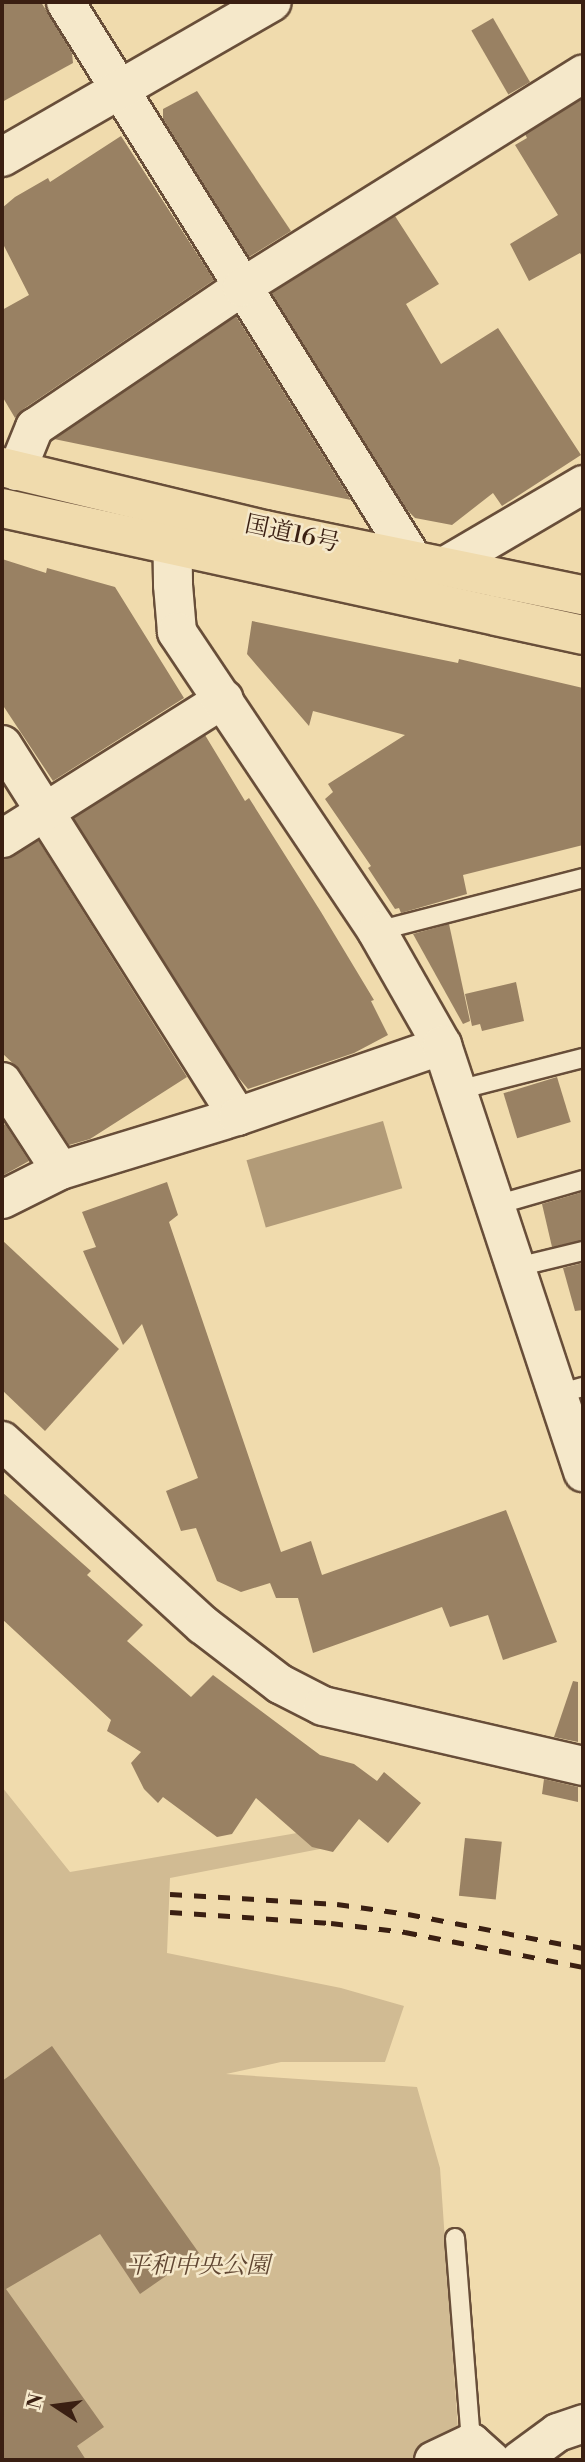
<!DOCTYPE html>
<html>
<head>
<meta charset="utf-8">
<style>
	body { margin:0 }
	#map { position:relative; width:585px; height:2462px; overflow:hidden; background:#f0dbad; font-family:"Libre Bodoni","Noto Serif JP",serif }
	div>[style] { position:absolute }
	[style*='--x'] { left:calc(var(--x)*1px); top:calc(var(--y)*1px); width:calc(var(--w)*1px); rotate:calc(var(--a)*1deg) }
	.green>* { inset:0; background:#d1bb93 }
	.water>* { inset:0; background:#b29b78; transform-origin:0 0 }
	.building>* { inset:0; background:#998163; transform-origin:0 0 }
	.roads { filter:drop-shadow(2px 0 #684e39) drop-shadow(-2px 0 #684e39) drop-shadow(0 2px #684e39) drop-shadow(0 -2px #684e39) }
	.lane>* { height:18px; margin:-9px; padding:0 9px; transform-origin:9px; border-radius:9px; background:#f5e8ca }
	.street>* { height:37px; margin:-18.5px; padding:0 18.5px; transform-origin:18.5px; border-radius:18.5px; background:#f5e8ca }
	.secondary>* { height:38px; margin:-19px; padding:0 19px; transform-origin:19px; border-radius:19px; background:#f5e8ca }
	.highway>* { height:38px; margin:-19px; padding:0 19px; transform-origin:19px; border-radius:19px; background:#f0dbad }
	.rail>* { height:5px; margin-top:-2.5px; transform-origin:0; background:repeating-linear-gradient(90deg,#3a1f12 0 12px,transparent 0 24px) }
	span { translate:-50% -50%; white-space:nowrap; text-align:center; line-height:1.15; -webkit-text-stroke:5px #f5e8ca; paint-order:stroke }
	.street-label { font-size:24px; color:#3a1f12 }
	.park-label { font-size:24px; color:#604632; font-style:italic }
	.frame { position:absolute; inset:0; border:4px solid #3a1f12; pointer-events:none }
	.north { position:absolute; left:21px; top:2371px; width:70px; height:70px; -webkit-text-stroke:5px #f5e8ca; paint-order:stroke; rotate:283deg; font-size:19px; font-weight:700; line-height:28px; text-align:center; color:#3a1f12 }
	.north::after { content:''; display:block; margin:auto; width:24px; height:32px; background:#3a1f12; clip-path:polygon(50% 0,100% 100%,50% 72%,0 100%) }
</style>
</head>
<body>
<div id="map">
	<div class="green">
		<div style="clip-path:polygon(2px 1787px,70px 1872px,297px 1833px,325px 1848px,170px 1878px,167px 1953px,341px 1988px,404px 2006px,385px 2062px,281px 2062px,226px 2074px,417px 2087px,440px 2168px,459px 2445px,442px 2460px,2px 2460px)"></div>
	</div>
	<div class="water">
		<div style="left:383px;top:1121px;width:70px;height:142px;rotate:74deg"></div>
	</div>
	<div class="building">
		<div style="clip-path:polygon(2px 2px,41px 2px,72px 53px,73px 63px,2px 102px)"></div>
		<div style="left:493px;top:18px;width:74px;height:25px;rotate:60deg"></div>
		<div style="clip-path:polygon(197px 91px,291px 231px,249px 257px,163px 119px,163px 109px)"></div>
		<div style="clip-path:polygon(583px 98px,583px 258px,580px 253px,529px 281px,510px 244px,558px 215px,515px 145px,527px 138px,525px 134px)"></div>
		<div style="clip-path:polygon(121px 136px,214px 280px,22px 410px,15px 418px,2px 396px,2px 310px,29px 295px,2px 242px,2px 208px,15px 197px,48px 178px,50px 182px)"></div>
		<div style="clip-path:polygon(395px 216px,439px 284px,406px 304px,441px 364px,498px 328px,581px 455px,502px 506px,493px 493px,452px 525px,415px 518px,407px 510px,271px 293px)"></div>
		<div style="clip-path:polygon(236px 316px,351px 500px,54px 439px)"></div>
		<div style="clip-path:polygon(2px 559px,46px 573px,47px 568px,115px 587px,184px 698px,53px 781px,2px 704px)"></div>
		<div style="clip-path:polygon(252px 621px,458px 663px,459px 659px,583px 688px,583px 845px,463px 875px,467px 894px,401px 913px,399px 908px,395px 909px,368px 868px,371px 866px,325px 799px,333px 792px,328px 784px,405px 735px,313px 711px,309px 726px,247px 654px)"></div>
		<div style="clip-path:polygon(205px 735px,245px 801px,249px 798px,321px 912px,374px 1000px,371px 1001px,388px 1035px,354px 1053px,248px 1089px,233px 1071px,73px 818px)"></div>
		<div style="clip-path:polygon(38px 840px,187px 1077px,90px 1139px,69px 1145px,20px 1070px,2px 1053px,2px 859px,13px 856px)"></div>
		<div style="clip-path:polygon(449px 924px,470px 1021px,463px 1024px,413px 934px)"></div>
		<div style="clip-path:polygon(516px 982px,524px 1021px,482px 1031px,480px 1024px,472px 1026px,465px 994px)"></div>
		<div style="left:557px;top:1077px;width:47px;height:56px;rotate:73deg"></div>
		<div style="clip-path:polygon(5px 1124px,29px 1161px,2px 1176px,2px 1127px)"></div>
		<div style="clip-path:polygon(167px 1182px,178px 1215px,169px 1222px,281px 1552px,311px 1541px,322px 1575px,506px 1510px,557px 1642px,503px 1660px,488px 1615px,450px 1627px,442px 1607px,313px 1653px,298px 1598px,276px 1598px,270px 1583px,241px 1592px,217px 1581px,196px 1528px,181px 1531px,166px 1491px,198px 1478px,142px 1324px,123px 1345px,83px 1251px,96px 1247px,82px 1212px)"></div>
		<div style="clip-path:polygon(583px 1192px,583px 1240px,552px 1247px,542px 1204px)"></div>
		<div style="clip-path:polygon(2px 1240px,119px 1349px,45px 1431px,2px 1390px)"></div>
		<div style="clip-path:polygon(583px 1263px,583px 1310px,575px 1311px,563px 1268px)"></div>
		<div style="clip-path:polygon(2px 1492px,91px 1571px,87px 1575px,143px 1625px,127px 1641px,191px 1697px,213px 1675px,320px 1755px,354px 1764px,377px 1781px,384px 1772px,421px 1803px,388px 1843px,359px 1819px,333px 1852px,312px 1847px,256px 1798px,232px 1834px,217px 1837px,163px 1797px,158px 1803px,144px 1789px,131px 1763px,141px 1752px,107px 1731px,111px 1720px,2px 1619px)"></div>
		<div style="clip-path:polygon(573px 1681px,578px 1682px,578px 1742px,554px 1737px)"></div>
		<div style="clip-path:polygon(544px 1779px,578px 1787px,578px 1802px,542px 1794px)"></div>
		<div style="left:465px;top:1838px;width:37px;height:58px;rotate:6deg"></div>
		<div style="clip-path:polygon(52px 2046px,199px 2253px,140px 2294px,100px 2234px,6px 2289px,104px 2427px,77px 2446px,86px 2460px,2px 2460px,2px 2081px)"></div>
	</div>
	<div class="roads">
		<div class="lane">
			<div style="--x:377;--y:931;--w:213;--a:-14.4"></div>
			<div style="--x:458;--y:1090;--w:129;--a:-14.4"></div>
			<div style="--x:496;--y:1205;--w:91;--a:-16"></div>
			<div style="--x:517;--y:1267;--w:68;--a:-13.6"></div>
			<div style="--x:558;--y:1394;--w:26;--a:-16"></div>
			<div style="--x:455;--y:2238;--w:205;--a:85.5"></div>
		</div>
		<div class="street">
			<div style="--x:65;--y:2;--w:659;--a:58.02"></div>
			<div style="--x:16;--y:471;--w:48;--a:-67.8"></div>
			<div style="--x:34;--y:427;--w:250;--a:-34.1"></div>
			<div style="--x:241;--y:287;--w:403;--a:-32"></div>
			<div style="--x:443;--y:566;--w:162;--a:-30.4"></div>
			<div style="--x:2;--y:744;--w:440;--a:57.7"></div>
			<div style="--x:2;--y:838;--w:262;--a:-32.2"></div>
			<div style="--x:2;--y:1081;--w:106;--a:56.9"></div>
			<div style="--x:2;--y:1199;--w:65;--a:-26.6"></div>
			<div style="--x:60;--y:1170;--w:185;--a:-17"></div>
			<div style="--x:237;--y:1116;--w:217;--a:-19.1"></div>
			<div style="--x:433;--y:2460;--w:42;--a:-25.3"></div>
			<div style="--x:471;--y:2442;--w:27;--a:42"></div>
			<div style="--x:519;--y:2460;--w:47;--a:-36.4"></div>
			<div style="--x:557;--y:2432;--w:28;--a:-19"></div>
		</div>
		<div class="secondary">
			<div style="--x:2;--y:157;--w:311;--a:-29.9"></div>
			<div style="--x:172;--y:511;--w:74;--a:89.2"></div>
			<div style="--x:173;--y:585;--w:47;--a:85.1"></div>
			<div style="--x:177;--y:632;--w:360;--a:56.2"></div>
			<div style="--x:377;--y:931;--w:131;--a:60.3"></div>
			<div style="--x:442;--y:1045;--w:450;--a:71.7"></div>
			<div style="--x:2;--y:1441;--w:273;--a:42.5"></div>
			<div style="--x:203;--y:1625;--w:97;--a:37.5"></div>
			<div style="--x:280;--y:1684;--w:48;--a:27.1"></div>
			<div style="--x:323;--y:1706;--w:267;--a:13"></div>
		</div>
		<div class="highway">
			<div style="--x:2;--y:467;--w:270;--a:13.5"></div>
			<div style="--x:265;--y:530;--w:325;--a:11.6"></div>
			<div style="--x:2;--y:508;--w:595;--a:12.33"></div>
		</div>
	</div>
	<div class="rail">
		<div style="--x:170;--y:1894;--w:167;--a:3.4"></div>
		<div style="--x:337;--y:1904;--w:72;--a:8"></div>
		<div style="--x:408;--y:1914;--w:178;--a:11"></div>
		<div style="--x:170;--y:1912;--w:161;--a:3.9"></div>
		<div style="--x:331;--y:1923;--w:75;--a:6.9"></div>
		<div style="--x:405;--y:1932;--w:181;--a:11.1"></div>
	</div>
	<div class="street-label">
		<span style="left:292px;top:535px;rotate:12deg">国道16号</span>
	</div>
	<div class="park-label">
		<span style="left:198px;top:2267px">平和中央公園</span>
	</div>
	<div class="frame"></div>
	<div class="north">N</div>
</div>
</body>
</html>
